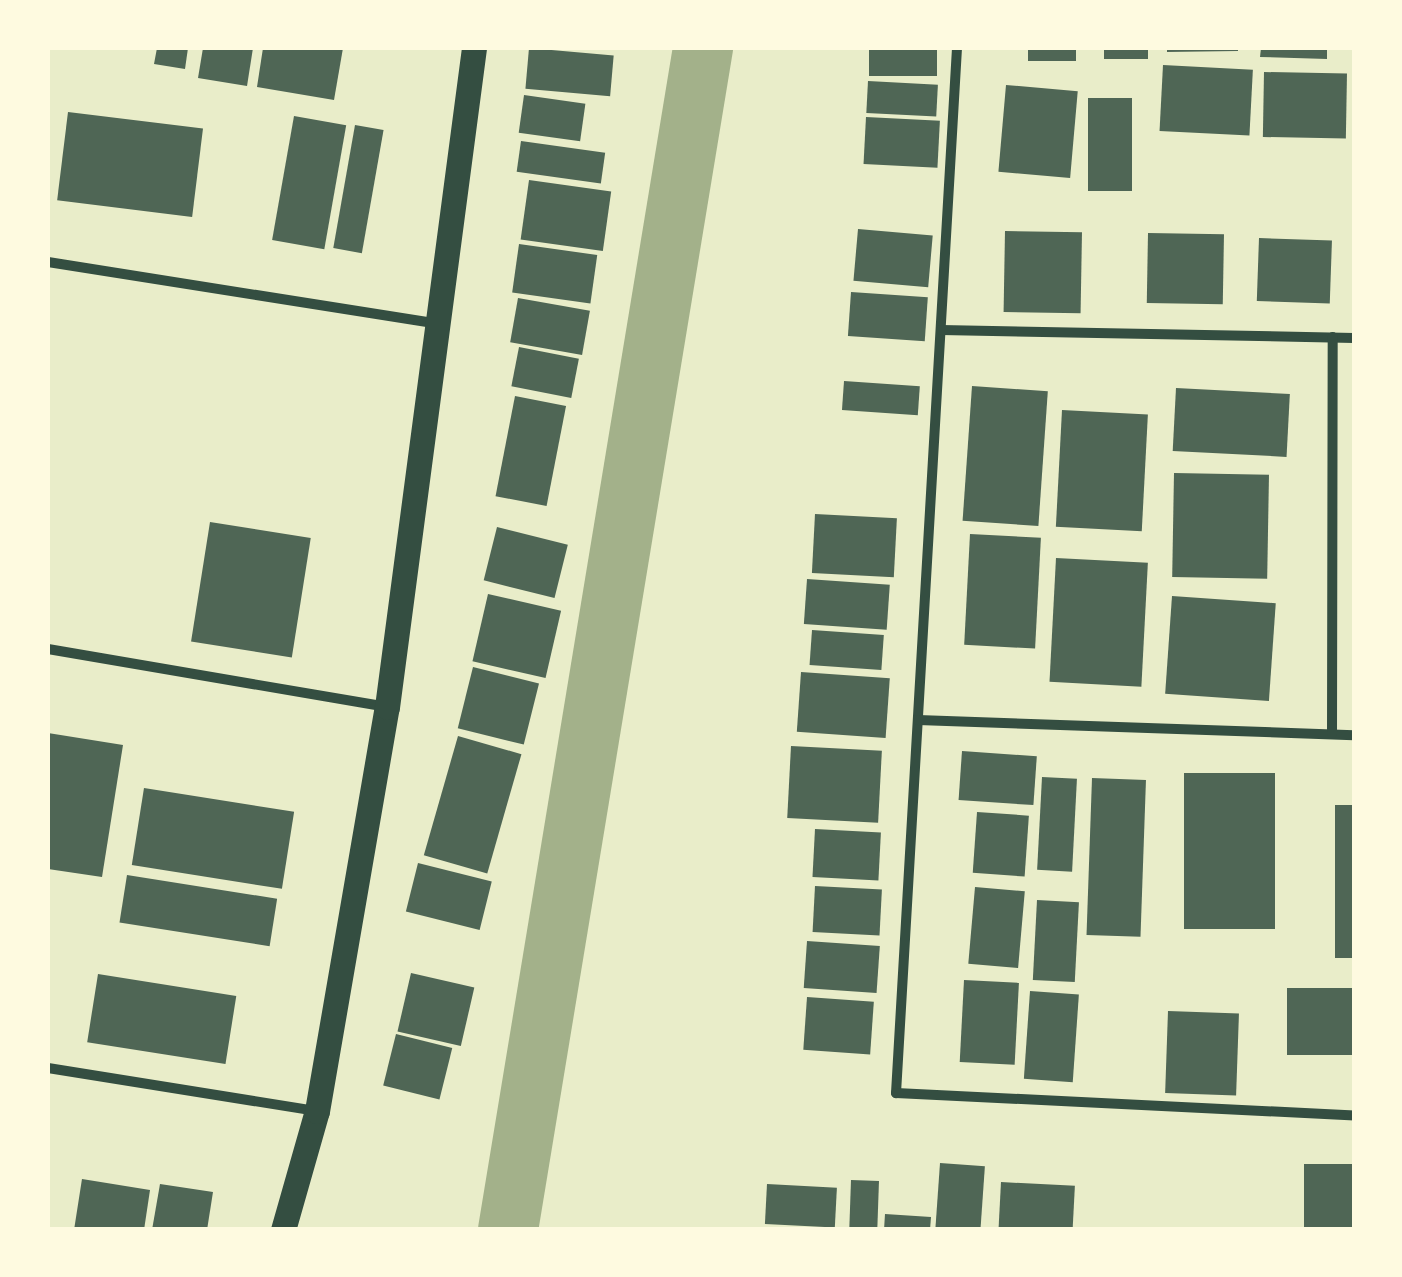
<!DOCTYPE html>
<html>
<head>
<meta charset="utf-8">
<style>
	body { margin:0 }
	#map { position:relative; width:1402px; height:1277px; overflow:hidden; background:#e9edc9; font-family:"PT Sans Narrow",sans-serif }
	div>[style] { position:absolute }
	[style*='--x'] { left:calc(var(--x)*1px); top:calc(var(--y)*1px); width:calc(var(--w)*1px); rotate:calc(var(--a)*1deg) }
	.canal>* { height:60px; margin:-30px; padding:0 30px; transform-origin:30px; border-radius:30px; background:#a3b18a }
	.building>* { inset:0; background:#4f6655; transform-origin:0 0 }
	.minor>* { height:10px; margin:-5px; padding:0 5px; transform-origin:5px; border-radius:5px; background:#344e41 }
	.primary>* { height:25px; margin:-12.5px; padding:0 12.5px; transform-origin:12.5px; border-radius:12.5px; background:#344e41 }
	span { translate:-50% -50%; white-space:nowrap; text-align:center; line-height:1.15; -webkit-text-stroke:10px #fefae0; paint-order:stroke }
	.frame { position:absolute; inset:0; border:50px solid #fefae0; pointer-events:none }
</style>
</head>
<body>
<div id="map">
	<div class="canal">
		<div style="--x:508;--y:1230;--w:1198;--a:-80.63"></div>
	</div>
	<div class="building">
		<div style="clip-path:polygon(157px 48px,188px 48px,185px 69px,154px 64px)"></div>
		<div style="clip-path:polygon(203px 48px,253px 48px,247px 86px,198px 78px)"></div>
		<div style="clip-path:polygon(263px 48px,343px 48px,334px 100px,257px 87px)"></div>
		<div style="left:529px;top:48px;width:85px;height:41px;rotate:5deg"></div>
		<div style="left:869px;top:48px;width:68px;height:28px"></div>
		<div style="left:1028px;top:48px;width:48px;height:13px"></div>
		<div style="left:1104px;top:48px;width:44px;height:11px"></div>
		<div style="clip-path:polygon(1167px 48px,1238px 48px,1238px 51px,1167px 52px)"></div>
		<div style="clip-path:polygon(1261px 48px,1327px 48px,1327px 59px,1260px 57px)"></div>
		<div style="left:1163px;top:65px;width:90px;height:66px;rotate:3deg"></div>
		<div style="left:1264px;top:72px;width:83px;height:65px;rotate:1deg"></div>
		<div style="left:868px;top:81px;width:70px;height:32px;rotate:3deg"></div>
		<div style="left:1006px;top:85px;width:72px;height:87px;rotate:5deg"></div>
		<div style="left:524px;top:95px;width:62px;height:38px;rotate:8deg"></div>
		<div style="left:1132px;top:98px;width:93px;height:44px;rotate:90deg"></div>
		<div style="left:68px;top:112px;width:136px;height:89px;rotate:7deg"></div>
		<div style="left:294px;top:116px;width:53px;height:126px;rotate:10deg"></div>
		<div style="left:866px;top:117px;width:74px;height:47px;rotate:3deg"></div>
		<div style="left:355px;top:125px;width:29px;height:125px;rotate:10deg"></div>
		<div style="left:521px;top:141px;width:85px;height:31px;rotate:8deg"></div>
		<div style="left:529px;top:180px;width:83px;height:60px;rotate:8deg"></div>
		<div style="left:858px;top:229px;width:75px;height:52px;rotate:5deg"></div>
		<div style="left:1005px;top:231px;width:77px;height:81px;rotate:1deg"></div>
		<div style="left:1148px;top:233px;width:76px;height:70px;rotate:1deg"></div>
		<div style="left:1259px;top:238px;width:73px;height:63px;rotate:2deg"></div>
		<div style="left:519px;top:244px;width:79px;height:49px;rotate:8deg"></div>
		<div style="left:851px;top:292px;width:77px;height:44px;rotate:4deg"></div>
		<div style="left:518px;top:298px;width:73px;height:45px;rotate:10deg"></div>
		<div style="left:519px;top:347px;width:61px;height:40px;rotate:11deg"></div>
		<div style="left:844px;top:381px;width:76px;height:29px;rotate:4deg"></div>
		<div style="left:972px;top:386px;width:76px;height:135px;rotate:4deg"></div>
		<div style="left:1176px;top:388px;width:114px;height:63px;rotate:3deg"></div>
		<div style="left:515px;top:396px;width:52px;height:102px;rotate:11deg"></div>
		<div style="left:1062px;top:410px;width:86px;height:117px;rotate:3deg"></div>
		<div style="left:1174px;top:473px;width:95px;height:104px;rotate:1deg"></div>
		<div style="left:815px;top:514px;width:82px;height:59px;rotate:3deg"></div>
		<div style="left:210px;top:522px;width:102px;height:121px;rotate:9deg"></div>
		<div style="left:497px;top:527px;width:73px;height:55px;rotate:14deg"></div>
		<div style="left:970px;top:534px;width:71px;height:111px;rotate:3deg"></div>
		<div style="left:1056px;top:558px;width:92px;height:124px;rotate:3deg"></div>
		<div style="left:807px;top:579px;width:83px;height:45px;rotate:4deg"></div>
		<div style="left:488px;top:594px;width:75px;height:69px;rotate:13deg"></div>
		<div style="left:1172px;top:596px;width:104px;height:98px;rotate:4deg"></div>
		<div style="left:812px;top:630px;width:72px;height:35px;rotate:4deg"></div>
		<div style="left:473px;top:667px;width:68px;height:63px;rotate:14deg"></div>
		<div style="left:801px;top:672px;width:89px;height:60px;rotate:4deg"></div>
		<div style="clip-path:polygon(48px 733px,123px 745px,102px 877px,48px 869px)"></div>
		<div style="left:458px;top:736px;width:66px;height:124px;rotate:16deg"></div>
		<div style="left:791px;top:746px;width:91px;height:72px;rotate:3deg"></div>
		<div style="left:962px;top:751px;width:75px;height:49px;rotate:4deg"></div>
		<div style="left:1184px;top:773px;width:91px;height:156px"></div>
		<div style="left:1042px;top:777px;width:35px;height:93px;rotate:3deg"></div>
		<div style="left:1092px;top:778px;width:54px;height:157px;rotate:2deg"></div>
		<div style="left:144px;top:788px;width:152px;height:78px;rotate:9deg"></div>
		<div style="left:1335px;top:805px;width:19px;height:153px"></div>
		<div style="left:977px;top:812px;width:52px;height:61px;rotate:4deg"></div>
		<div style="left:815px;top:829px;width:66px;height:48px;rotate:3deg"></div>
		<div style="left:418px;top:863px;width:76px;height:50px;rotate:14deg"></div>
		<div style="left:127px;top:875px;width:152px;height:48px;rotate:9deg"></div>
		<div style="left:815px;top:886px;width:67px;height:46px;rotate:3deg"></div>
		<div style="left:975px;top:887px;width:50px;height:77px;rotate:5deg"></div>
		<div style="left:1037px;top:900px;width:42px;height:80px;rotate:3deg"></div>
		<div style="left:807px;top:941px;width:73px;height:47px;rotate:4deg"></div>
		<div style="left:411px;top:973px;width:65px;height:60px;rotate:13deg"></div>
		<div style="left:98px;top:974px;width:140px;height:69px;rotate:9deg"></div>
		<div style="left:964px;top:980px;width:55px;height:82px;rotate:3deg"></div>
		<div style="left:1354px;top:988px;width:67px;height:67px;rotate:90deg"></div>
		<div style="left:1030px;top:991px;width:49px;height:88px;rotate:4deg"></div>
		<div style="left:807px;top:997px;width:67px;height:53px;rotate:4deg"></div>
		<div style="left:1168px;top:1011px;width:71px;height:82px;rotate:2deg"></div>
		<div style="left:396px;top:1034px;width:58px;height:53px;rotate:14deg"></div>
		<div style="left:940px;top:1163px;width:45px;height:67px;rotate:4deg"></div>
		<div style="left:1304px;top:1164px;width:50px;height:66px"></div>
		<div style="clip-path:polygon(82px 1179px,150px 1190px,144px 1230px,74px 1230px)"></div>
		<div style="left:851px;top:1180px;width:28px;height:50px;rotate:2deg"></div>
		<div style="left:1001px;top:1182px;width:74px;height:48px;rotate:3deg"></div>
		<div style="clip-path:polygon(160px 1184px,213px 1192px,207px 1230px,152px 1230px)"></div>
		<div style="left:767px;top:1184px;width:70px;height:40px;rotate:3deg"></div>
		<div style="clip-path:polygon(885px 1214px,931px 1217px,930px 1230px,884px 1230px)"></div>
	</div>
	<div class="minor">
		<div style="--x:957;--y:48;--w:1047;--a:93.34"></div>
		<div style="--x:896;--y:1093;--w:459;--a:2.8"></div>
		<div style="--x:48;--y:262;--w:395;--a:9"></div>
		<div style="--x:941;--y:330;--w:413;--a:1.1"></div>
		<div style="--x:48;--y:649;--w:343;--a:9.7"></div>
		<div style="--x:918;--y:720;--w:436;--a:2"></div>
		<div style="--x:1332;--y:734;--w:397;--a:-89.9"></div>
		<div style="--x:48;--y:1068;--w:271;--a:9.1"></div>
	</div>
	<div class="primary">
		<div style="--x:283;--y:1230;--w:124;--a:-74.1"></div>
		<div style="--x:317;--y:1111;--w:410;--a:-80.2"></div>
		<div style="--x:387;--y:707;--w:665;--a:-82.48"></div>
	</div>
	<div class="frame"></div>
</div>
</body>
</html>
